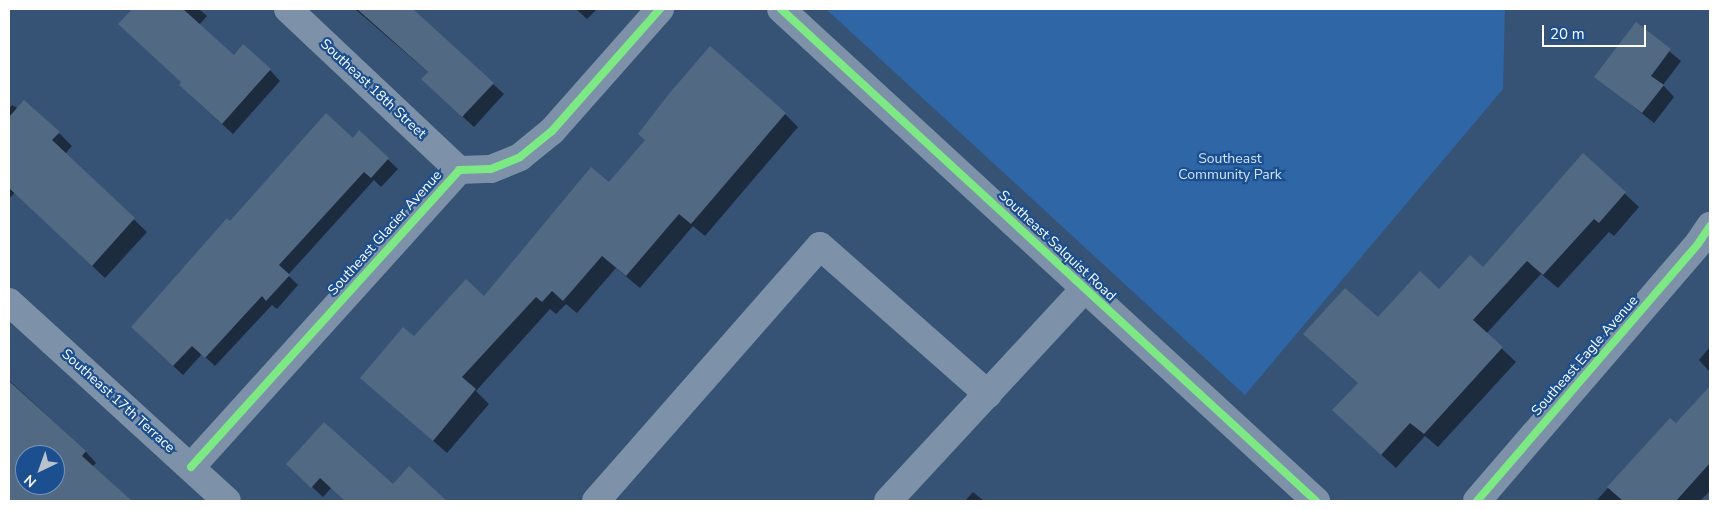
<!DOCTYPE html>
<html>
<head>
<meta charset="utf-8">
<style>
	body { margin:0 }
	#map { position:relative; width:1719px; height:510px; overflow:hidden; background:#365274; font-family:"Nunito Sans",sans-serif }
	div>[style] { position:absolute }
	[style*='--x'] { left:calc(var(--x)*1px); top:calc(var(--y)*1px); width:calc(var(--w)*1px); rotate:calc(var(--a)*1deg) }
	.green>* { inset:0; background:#2f66a5 }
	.shadow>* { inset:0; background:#0007 }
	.building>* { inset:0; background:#526984 }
	.minor>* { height:28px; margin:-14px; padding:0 14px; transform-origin:14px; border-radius:14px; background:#7d92a8 }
	.cycleway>* { height:8px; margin:-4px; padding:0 4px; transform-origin:4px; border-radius:4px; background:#7ce984 }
	span { translate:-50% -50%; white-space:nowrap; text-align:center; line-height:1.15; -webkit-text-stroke:4.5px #1b4f8f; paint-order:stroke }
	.street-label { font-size:14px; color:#fff }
	.park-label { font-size:14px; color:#cfe3fa }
	.frame { position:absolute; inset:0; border:10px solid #fff; pointer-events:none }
	.north { position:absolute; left:15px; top:445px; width:50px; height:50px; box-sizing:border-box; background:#1b4f8f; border:1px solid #7695bc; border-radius:50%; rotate:222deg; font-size:14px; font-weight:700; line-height:20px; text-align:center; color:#fff }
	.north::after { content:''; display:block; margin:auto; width:18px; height:22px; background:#b9c2ce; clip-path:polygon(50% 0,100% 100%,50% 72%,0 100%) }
	.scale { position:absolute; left:1542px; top:25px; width:104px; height:22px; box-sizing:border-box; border:2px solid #fff; border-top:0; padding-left:6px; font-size:15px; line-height:18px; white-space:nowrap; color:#fff; -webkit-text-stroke:4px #1b4f8f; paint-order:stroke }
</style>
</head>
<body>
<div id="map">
	<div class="green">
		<div style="clip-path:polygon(826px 9px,1505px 9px,1503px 89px,1245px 395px)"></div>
	</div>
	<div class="shadow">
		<div style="clip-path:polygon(134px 9px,199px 9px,207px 16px,199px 25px,234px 57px,270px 70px,280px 81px,233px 134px,191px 96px,183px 82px,120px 24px)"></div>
		<div style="clip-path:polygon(355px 9px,411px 9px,504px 94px,474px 127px,434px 90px,429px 73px)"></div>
		<div style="clip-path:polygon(576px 9px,597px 9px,587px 19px)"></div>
		<div style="clip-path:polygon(1636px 24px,1681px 61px,1663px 85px,1674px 97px,1654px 123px,1596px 77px)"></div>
		<div style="clip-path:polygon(12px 105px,59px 133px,72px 146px,65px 154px,147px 232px,105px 278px,15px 192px,9px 199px,9px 109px)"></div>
		<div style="clip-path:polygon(785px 114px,798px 127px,705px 236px,693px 226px,640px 288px,616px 268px,577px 313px,566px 304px,556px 314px,550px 309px,476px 391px,489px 404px,447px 453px,362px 378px,414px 337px,484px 297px,610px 184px)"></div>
		<div style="clip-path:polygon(359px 132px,398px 169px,381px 187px,374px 180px,288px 275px,298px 285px,277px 309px,272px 305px,215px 366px,202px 354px,183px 375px,142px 337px,230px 223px,353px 140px)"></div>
		<div style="clip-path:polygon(1583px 155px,1639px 207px,1614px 236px,1609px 232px,1558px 288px,1541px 274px,1486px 334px,1516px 362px,1438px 447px,1425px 436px,1396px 468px,1348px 424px,1378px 319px,1483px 268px)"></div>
		<div style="clip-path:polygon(1710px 347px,1710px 372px,1699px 360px)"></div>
		<div style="clip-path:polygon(evenodd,9px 380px,86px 452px,96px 463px,92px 467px,130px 501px,12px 501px,9px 498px,9px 380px,25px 455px,55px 455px,55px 485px,25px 485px,25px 455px)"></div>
		<div style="clip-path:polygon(1710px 388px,1710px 491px,1700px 501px,1596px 501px,1670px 420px,1676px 425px)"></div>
		<div style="clip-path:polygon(409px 468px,445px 501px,346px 501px,331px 488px,323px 497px,298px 474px,393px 485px)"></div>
		<div style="clip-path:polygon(973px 492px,984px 501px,965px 501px)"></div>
	</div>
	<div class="building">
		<div style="clip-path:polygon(132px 9px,183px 9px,234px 55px,243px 44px,271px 69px,222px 124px,179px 85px,181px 82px,118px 24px)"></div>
		<div style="clip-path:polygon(357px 9px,413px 9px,494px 83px,462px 117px,421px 79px,428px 72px)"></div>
		<div style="clip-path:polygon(1636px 22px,1671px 49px,1651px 76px,1664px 85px,1642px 113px,1594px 77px)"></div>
		<div style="clip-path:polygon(710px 46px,786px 113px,691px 224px,679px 214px,626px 276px,602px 256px,563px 301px,552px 291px,542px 302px,536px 297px,462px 377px,476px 389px,433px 441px,360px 378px,403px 327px,414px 336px,466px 279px,484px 296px,591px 167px,609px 182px,645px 140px,638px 134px,668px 95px)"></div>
		<div style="clip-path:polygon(24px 100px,60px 132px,52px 140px,135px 218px,92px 266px,9px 188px,9px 117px)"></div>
		<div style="clip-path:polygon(326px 113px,353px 138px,359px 130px,389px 158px,371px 178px,364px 172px,279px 265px,290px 275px,266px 301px,262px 296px,205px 358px,192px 346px,173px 366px,131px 327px,227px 218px,230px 221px)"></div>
		<div style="clip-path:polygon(1583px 153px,1626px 192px,1599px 223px,1594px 219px,1543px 275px,1527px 261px,1473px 320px,1503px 347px,1424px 434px,1410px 423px,1381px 455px,1332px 410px,1358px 383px,1303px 334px,1345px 288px,1378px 317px,1420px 271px,1439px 289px,1470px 255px,1483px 267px)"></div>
		<div style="clip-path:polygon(evenodd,9px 381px,86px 451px,82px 456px,132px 501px,9px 501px,9px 381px,25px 455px,55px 455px,55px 485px,25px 485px,25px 455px)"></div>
		<div style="clip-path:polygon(1710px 386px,1710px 463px,1676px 501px,1623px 501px,1607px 487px,1670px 418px,1676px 423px)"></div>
		<div style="clip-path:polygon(324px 422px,393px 484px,409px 466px,447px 501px,345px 501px,320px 478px,311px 488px,286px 464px)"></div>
	</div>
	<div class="minor">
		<div style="--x:288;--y:9;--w:235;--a:43.3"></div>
		<div style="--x:781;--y:9;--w:727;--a:42.6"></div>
		<div style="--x:9;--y:302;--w:295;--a:42.4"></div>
		<div style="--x:191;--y:467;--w:400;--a:-47.9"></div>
		<div style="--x:459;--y:170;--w:32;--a:-2"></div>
		<div style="--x:491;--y:169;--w:31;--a:-22"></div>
		<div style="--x:520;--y:157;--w:41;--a:-39.1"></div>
		<div style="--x:552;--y:131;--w:163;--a:-48.5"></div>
		<div style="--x:596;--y:501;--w:339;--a:-48.7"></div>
		<div style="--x:820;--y:246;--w:224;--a:41.4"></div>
		<div style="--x:888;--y:501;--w:290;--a:-47.2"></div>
		<div style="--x:1477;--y:501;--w:339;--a:-49.3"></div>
		<div style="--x:1698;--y:244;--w:22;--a:-56"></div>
	</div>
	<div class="cycleway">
		<div style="--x:781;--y:9;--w:727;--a:42.6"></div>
		<div style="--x:191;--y:467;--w:400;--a:-47.9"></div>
		<div style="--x:459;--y:170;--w:32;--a:-2"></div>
		<div style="--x:491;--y:169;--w:31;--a:-22"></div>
		<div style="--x:520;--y:157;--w:41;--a:-39.1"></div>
		<div style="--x:552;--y:131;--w:163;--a:-48.5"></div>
		<div style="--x:1477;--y:501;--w:339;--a:-49.3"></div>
		<div style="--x:1698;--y:244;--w:22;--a:-56"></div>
	</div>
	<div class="street-label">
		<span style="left:373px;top:89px;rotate:43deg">Southeast 18th Street</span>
		<span style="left:385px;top:233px;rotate:-48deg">Southeast Glacier Avenue</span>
		<span style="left:1057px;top:246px;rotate:43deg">Southeast Salquist Road</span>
		<span style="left:1585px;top:356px;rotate:-49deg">Southeast Eagle Avenue</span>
		<span style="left:118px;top:401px;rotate:42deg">Southeast 17th Terrace</span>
	</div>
	<div class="park-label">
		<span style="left:1230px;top:167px">Southeast<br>Community Park</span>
	</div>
	<div class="frame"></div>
	<div class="north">N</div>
	<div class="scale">20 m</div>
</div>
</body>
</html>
